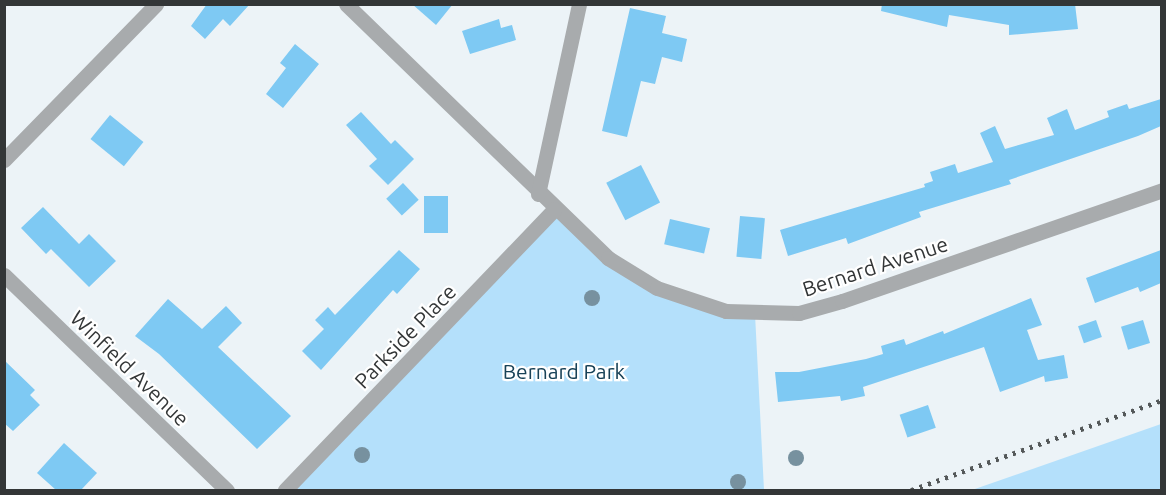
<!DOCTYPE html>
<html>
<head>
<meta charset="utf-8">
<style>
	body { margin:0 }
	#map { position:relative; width:1166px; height:495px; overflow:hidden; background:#ecf3f7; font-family:Ubuntu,sans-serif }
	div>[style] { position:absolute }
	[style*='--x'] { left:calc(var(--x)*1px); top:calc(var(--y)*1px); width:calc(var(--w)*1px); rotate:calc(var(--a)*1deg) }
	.green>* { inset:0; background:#b4e0fb }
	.building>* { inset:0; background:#7ec9f3; transform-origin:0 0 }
	.minor>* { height:15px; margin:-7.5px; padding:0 7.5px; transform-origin:7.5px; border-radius:7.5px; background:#a8abad }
	.rail>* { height:4.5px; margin-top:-2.25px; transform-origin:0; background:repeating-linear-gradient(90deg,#545859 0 3px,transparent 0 9px) }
	.trees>* { width:16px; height:16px; margin:-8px; border-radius:50%; background:#77919f }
	span { translate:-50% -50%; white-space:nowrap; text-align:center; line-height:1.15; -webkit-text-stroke:4.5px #fff; paint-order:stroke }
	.street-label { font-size:21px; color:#333637 }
	.park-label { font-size:21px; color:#174157 }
	.frame { position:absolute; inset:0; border:6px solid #333637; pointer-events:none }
</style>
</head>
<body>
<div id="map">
	<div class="green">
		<div style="clip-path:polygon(554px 209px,632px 274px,755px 314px,764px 490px,284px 490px)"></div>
		<div style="clip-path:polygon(1161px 424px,1161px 490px,972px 490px)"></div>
	</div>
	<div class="building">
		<div style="clip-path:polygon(207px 4px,250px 4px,230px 26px,223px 19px,205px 39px,191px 26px)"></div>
		<div style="clip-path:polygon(412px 4px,453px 4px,436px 25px)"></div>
		<div style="clip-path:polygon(882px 4px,1075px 4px,1078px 29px,1009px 35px,1009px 25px,949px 15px,947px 27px,881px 11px)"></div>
		<div style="clip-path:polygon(630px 8px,666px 16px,662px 33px,687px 39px,682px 62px,662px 57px,655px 84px,641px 81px,627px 137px,602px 131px)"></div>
		<div style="clip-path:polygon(499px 19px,501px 28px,512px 25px,516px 40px,470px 54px,462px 31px)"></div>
		<div style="clip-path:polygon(295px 44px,319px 64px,283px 108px,266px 94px,286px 68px,280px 63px)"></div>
		<div style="clip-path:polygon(1161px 99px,1161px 126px,1138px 136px,1009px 180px,1011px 184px,919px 212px,921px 217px,848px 244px,846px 238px,788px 256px,780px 230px,925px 187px,924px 184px,933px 181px,930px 172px,955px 164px,958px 173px,993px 162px,980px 133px,995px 126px,1005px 149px,1054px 135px,1047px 118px,1067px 109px,1075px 130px,1109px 117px,1107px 111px,1127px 104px,1129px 109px)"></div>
		<div style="clip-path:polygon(361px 112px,391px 144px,395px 140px,414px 159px,388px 185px,369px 166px,377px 159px,346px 125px)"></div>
		<div style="left:110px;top:115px;width:43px;height:31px;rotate:39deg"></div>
		<div style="left:641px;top:165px;width:42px;height:39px;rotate:63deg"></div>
		<div style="left:403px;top:183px;width:23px;height:23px;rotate:47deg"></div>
		<div style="left:424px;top:196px;width:24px;height:37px"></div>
		<div style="clip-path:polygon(43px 207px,79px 244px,89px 234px,116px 261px,89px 287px,51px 249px,46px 254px,21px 228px)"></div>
		<div style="left:740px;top:216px;width:25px;height:41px;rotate:5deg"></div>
		<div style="left:670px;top:219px;width:41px;height:26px;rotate:13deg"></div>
		<div style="clip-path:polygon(399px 250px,420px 269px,397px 294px,393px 290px,321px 370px,302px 351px,324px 329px,315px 320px,328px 307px,335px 315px)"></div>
		<div style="clip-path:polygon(1161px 250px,1161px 283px,1140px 292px,1138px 287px,1095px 303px,1086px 278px)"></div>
		<div style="clip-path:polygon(1031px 298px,1042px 325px,1027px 330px,1038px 360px,1064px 355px,1068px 378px,1045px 382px,1044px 376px,1000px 392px,984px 347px,863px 387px,865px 396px,841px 401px,840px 396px,778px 402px,775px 372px,799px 372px,866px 359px,883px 354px,881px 346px,904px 339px,906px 345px,943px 331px,944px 334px)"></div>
		<div style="clip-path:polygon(168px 299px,202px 329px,226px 306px,242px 323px,218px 347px,291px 416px,257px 449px,159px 354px,135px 336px)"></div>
		<div style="left:1096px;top:320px;width:18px;height:19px;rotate:71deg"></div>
		<div style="left:1143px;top:320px;width:24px;height:23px;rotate:73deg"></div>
		<div style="clip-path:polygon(4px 360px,35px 390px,30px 395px,40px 405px,13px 431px,4px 423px)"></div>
		<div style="left:928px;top:405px;width:24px;height:30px;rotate:71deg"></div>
		<div style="clip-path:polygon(64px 443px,97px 473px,81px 490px,56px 490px,37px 473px)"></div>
	</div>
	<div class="minor">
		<div style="--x:346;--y:4;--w:365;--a:44.1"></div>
		<div style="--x:608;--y:258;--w:57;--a:31.5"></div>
		<div style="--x:657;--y:288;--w:73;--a:18.4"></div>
		<div style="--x:726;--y:311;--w:73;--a:1.6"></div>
		<div style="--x:799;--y:313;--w:45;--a:-15.6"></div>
		<div style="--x:842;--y:301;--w:339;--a:-19.1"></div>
		<div style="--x:4;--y:160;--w:218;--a:-45.7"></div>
		<div style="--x:538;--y:194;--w:194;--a:-77.8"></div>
		<div style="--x:4;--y:275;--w:310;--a:44"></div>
		<div style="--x:285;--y:490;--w:389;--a:-46.2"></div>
	</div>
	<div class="rail">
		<div style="--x:911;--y:490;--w:267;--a:-19.7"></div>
	</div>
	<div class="trees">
		<div style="left:592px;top:298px"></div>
		<div style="left:362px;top:455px"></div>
		<div style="left:796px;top:458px"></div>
		<div style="left:738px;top:482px"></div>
	</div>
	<div class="street-label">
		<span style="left:875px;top:266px;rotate:-18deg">Bernard Avenue</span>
		<span style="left:405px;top:336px;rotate:-46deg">Parkside Place</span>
		<span style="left:130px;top:368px;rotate:44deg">Winfield Avenue</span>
	</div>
	<div class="park-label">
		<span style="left:564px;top:371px">Bernard Park</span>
	</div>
	<div class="frame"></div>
</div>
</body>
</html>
